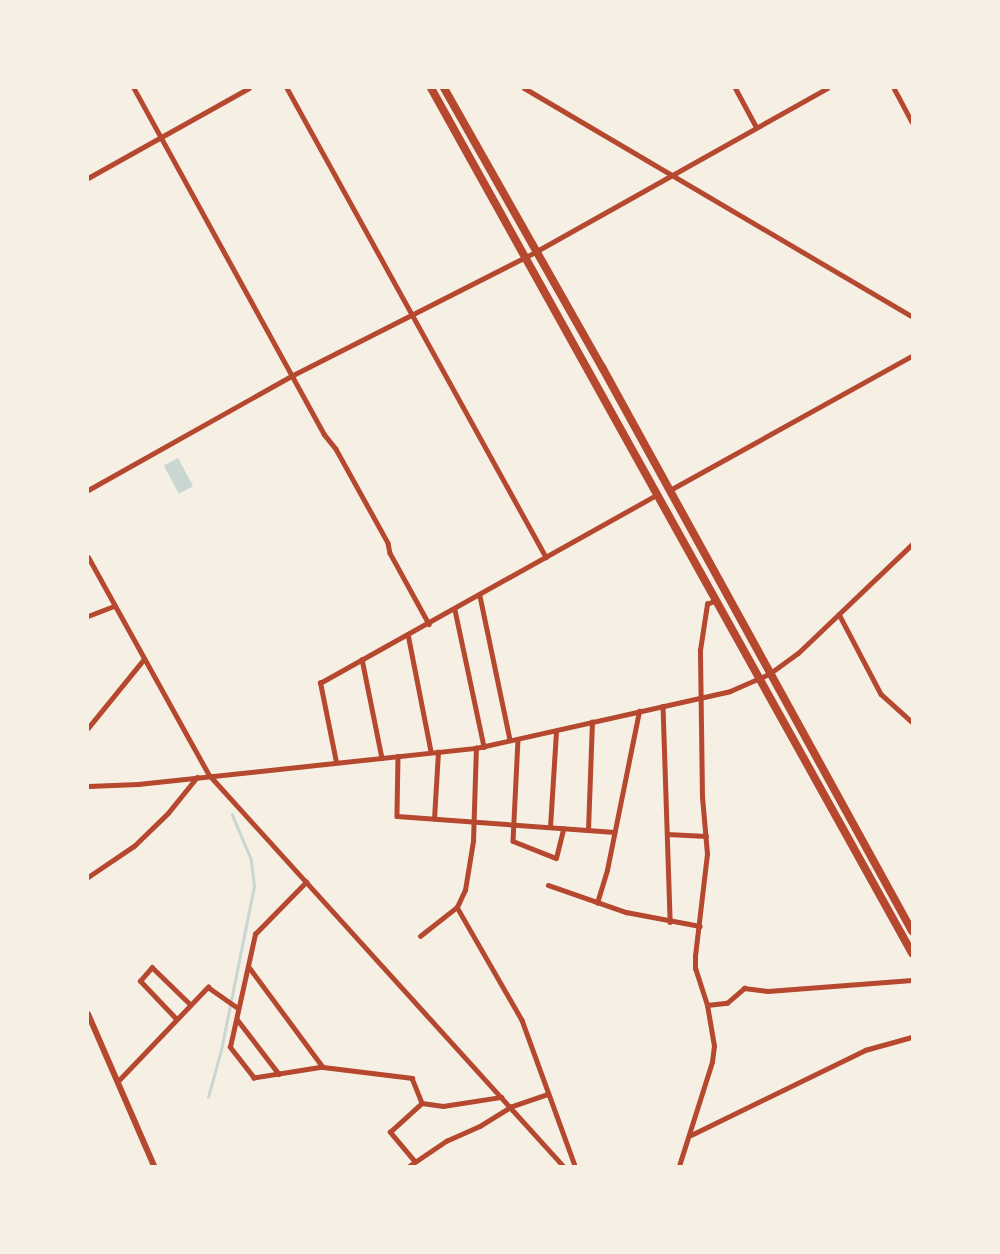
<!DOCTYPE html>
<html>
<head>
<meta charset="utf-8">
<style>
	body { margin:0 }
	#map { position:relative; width:1000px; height:1254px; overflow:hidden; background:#f6efe4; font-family:"Noto Serif",serif }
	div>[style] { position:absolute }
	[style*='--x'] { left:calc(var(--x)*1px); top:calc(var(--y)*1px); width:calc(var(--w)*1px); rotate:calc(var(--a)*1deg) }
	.water>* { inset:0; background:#c9d6d2; transform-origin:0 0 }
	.stream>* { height:2.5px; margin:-1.25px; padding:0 1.25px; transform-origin:1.25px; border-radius:1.25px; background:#c9d6d2 }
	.minor>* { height:4.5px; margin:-2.25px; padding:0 2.25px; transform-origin:2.25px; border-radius:2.25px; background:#b5482f }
	.tertiary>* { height:5px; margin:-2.5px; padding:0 2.5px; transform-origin:2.5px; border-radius:2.5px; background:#b5482f }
	.secondary>* { height:6px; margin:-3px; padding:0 3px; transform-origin:3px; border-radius:3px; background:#b5482f }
	.trunk>* { height:8px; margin:-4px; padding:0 4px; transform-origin:4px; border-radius:4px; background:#b5482f }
	span { translate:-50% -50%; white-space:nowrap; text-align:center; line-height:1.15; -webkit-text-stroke:7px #f6efe4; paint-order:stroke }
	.frame { position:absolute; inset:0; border:89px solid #f6efe4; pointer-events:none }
</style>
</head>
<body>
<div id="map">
	<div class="water">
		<div style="left:178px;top:458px;width:32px;height:16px;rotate:62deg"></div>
	</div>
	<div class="stream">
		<div style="--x:208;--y:1097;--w:49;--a:-74.5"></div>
		<div style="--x:221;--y:1050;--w:167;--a:-78.6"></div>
		<div style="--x:254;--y:886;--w:26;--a:-97"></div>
		<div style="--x:251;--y:860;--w:49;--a:-112.9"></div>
	</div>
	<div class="minor">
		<div style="--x:134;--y:88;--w:395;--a:61.2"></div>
		<div style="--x:324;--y:434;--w:19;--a:51"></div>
		<div style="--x:336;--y:449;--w:107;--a:61"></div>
		<div style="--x:388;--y:543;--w:10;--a:79"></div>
		<div style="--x:390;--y:553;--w:81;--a:61.2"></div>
		<div style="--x:287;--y:88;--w:536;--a:61.09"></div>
		<div style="--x:894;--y:88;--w:38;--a:62"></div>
		<div style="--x:88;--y:178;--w:184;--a:-29.2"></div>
		<div style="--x:670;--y:490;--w:277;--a:-29"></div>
		<div style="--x:480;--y:596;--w:147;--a:78.2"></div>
		<div style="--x:455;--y:610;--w:140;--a:78"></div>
		<div style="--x:839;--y:614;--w:90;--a:62.3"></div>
		<div style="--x:881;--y:694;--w:42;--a:42.1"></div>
		<div style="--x:88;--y:616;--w:28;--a:-21"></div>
		<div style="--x:408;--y:634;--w:119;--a:78.9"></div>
		<div style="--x:362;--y:659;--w:101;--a:78.6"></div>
		<div style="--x:663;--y:706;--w:216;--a:88.1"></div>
		<div style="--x:88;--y:728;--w:89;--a:-50.9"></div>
		<div style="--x:518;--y:739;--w:102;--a:92.8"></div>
		<div style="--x:513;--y:841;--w:46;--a:21.6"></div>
		<div style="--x:556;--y:858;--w:30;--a:-76"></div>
		<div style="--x:398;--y:756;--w:60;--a:91"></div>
		<div style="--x:397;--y:816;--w:218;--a:4.2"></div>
		<div style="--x:336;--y:762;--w:81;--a:-101.4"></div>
		<div style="--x:320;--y:683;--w:386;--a:-29.2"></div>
		<div style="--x:434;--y:819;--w:67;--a:-86.6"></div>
		<div style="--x:550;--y:827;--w:96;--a:-86.4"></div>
		<div style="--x:588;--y:830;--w:108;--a:-87.9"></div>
		<div style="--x:667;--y:834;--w:39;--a:3"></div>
		<div style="--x:88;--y:877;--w:55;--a:-34"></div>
		<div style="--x:134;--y:846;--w:47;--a:-44.1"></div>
		<div style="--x:168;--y:813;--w:46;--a:-51.1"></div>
		<div style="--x:548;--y:885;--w:83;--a:19.1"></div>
		<div style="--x:626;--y:912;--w:75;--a:10.7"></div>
		<div style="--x:597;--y:903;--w:34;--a:-73"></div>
		<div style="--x:607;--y:870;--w:162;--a:-78.6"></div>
		<div style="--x:457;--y:907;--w:130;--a:60.1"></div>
		<div style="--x:522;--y:1020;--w:155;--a:70"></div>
		<div style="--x:420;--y:936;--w:47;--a:-38.1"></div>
		<div style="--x:457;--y:907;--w:19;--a:-65"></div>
		<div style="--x:465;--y:890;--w:50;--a:-80.7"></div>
		<div style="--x:473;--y:841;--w:93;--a:-88.2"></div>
		<div style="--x:249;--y:967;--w:124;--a:53.5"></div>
		<div style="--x:323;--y:1067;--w:70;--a:170.9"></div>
		<div style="--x:254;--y:1078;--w:39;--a:-128"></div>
		<div style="--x:230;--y:1047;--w:116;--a:-77.5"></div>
		<div style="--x:255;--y:934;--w:73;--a:-45.6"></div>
		<div style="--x:707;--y:1005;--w:20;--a:-6"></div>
		<div style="--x:727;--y:1003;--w:23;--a:-41"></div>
		<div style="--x:744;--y:988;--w:24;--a:7"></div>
		<div style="--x:768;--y:991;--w:144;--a:-4.4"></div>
		<div style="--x:176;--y:1019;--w:52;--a:-133.5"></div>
		<div style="--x:140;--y:981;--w:18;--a:-49"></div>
		<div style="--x:152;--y:967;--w:53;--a:44.2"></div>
		<div style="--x:237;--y:1019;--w:69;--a:52.6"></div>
		<div style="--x:323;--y:1067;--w:90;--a:7"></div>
		<div style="--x:412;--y:1078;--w:27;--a:68"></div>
		<div style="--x:119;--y:1080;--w:129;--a:-46.3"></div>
		<div style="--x:208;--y:987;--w:37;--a:35"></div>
		<div style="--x:691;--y:1135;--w:194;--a:-26"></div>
		<div style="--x:865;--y:1050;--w:49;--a:-15.5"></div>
		<div style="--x:415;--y:1162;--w:39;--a:-130"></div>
		<div style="--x:390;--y:1132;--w:43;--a:-42.2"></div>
		<div style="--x:422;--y:1103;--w:21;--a:8"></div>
		<div style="--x:443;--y:1106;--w:59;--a:-8.8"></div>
		<div style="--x:409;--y:1166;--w:45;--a:-34"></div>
		<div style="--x:446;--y:1141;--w:37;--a:-24"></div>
		<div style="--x:480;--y:1126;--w:36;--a:-32"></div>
		<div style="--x:510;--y:1107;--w:39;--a:-19"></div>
		<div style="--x:679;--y:1166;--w:109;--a:-72.4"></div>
		<div style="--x:712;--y:1062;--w:16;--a:-83"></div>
		<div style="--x:714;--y:1046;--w:42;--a:-99.7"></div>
		<div style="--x:707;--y:1005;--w:38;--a:-108"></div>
		<div style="--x:695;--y:969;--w:13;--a:-90"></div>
		<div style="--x:695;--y:956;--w:103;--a:-83.3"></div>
		<div style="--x:707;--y:854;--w:57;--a:-95"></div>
		<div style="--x:702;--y:797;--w:147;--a:-90.8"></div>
		<div style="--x:700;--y:650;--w:47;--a:-81.3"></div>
		<div style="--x:707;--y:604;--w:10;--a:-24"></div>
	</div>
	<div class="tertiary">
		<div style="--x:524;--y:88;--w:451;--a:30.5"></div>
		<div style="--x:735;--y:88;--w:44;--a:61.7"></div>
		<div style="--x:88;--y:490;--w:235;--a:-29.3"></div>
		<div style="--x:293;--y:375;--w:271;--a:-26.9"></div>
		<div style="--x:535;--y:252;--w:335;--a:-29.3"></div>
		<div style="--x:88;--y:557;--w:249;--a:61"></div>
		<div style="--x:209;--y:775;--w:527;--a:47.84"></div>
		<div style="--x:88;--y:786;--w:50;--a:-2.3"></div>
		<div style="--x:138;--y:784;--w:340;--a:-6.1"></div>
		<div style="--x:476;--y:748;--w:260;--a:-12.6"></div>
		<div style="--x:730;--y:691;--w:43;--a:-23.6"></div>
		<div style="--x:769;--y:674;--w:36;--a:-36"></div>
		<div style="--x:798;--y:653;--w:158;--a:-43.7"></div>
	</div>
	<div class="secondary">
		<div style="--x:88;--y:1014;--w:166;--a:66.5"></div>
	</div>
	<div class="trunk">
		<div style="--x:431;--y:88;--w:990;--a:60.92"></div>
		<div style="--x:444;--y:88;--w:321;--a:60.5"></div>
		<div style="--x:602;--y:367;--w:644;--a:61.2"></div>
	</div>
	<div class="frame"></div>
</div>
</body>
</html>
